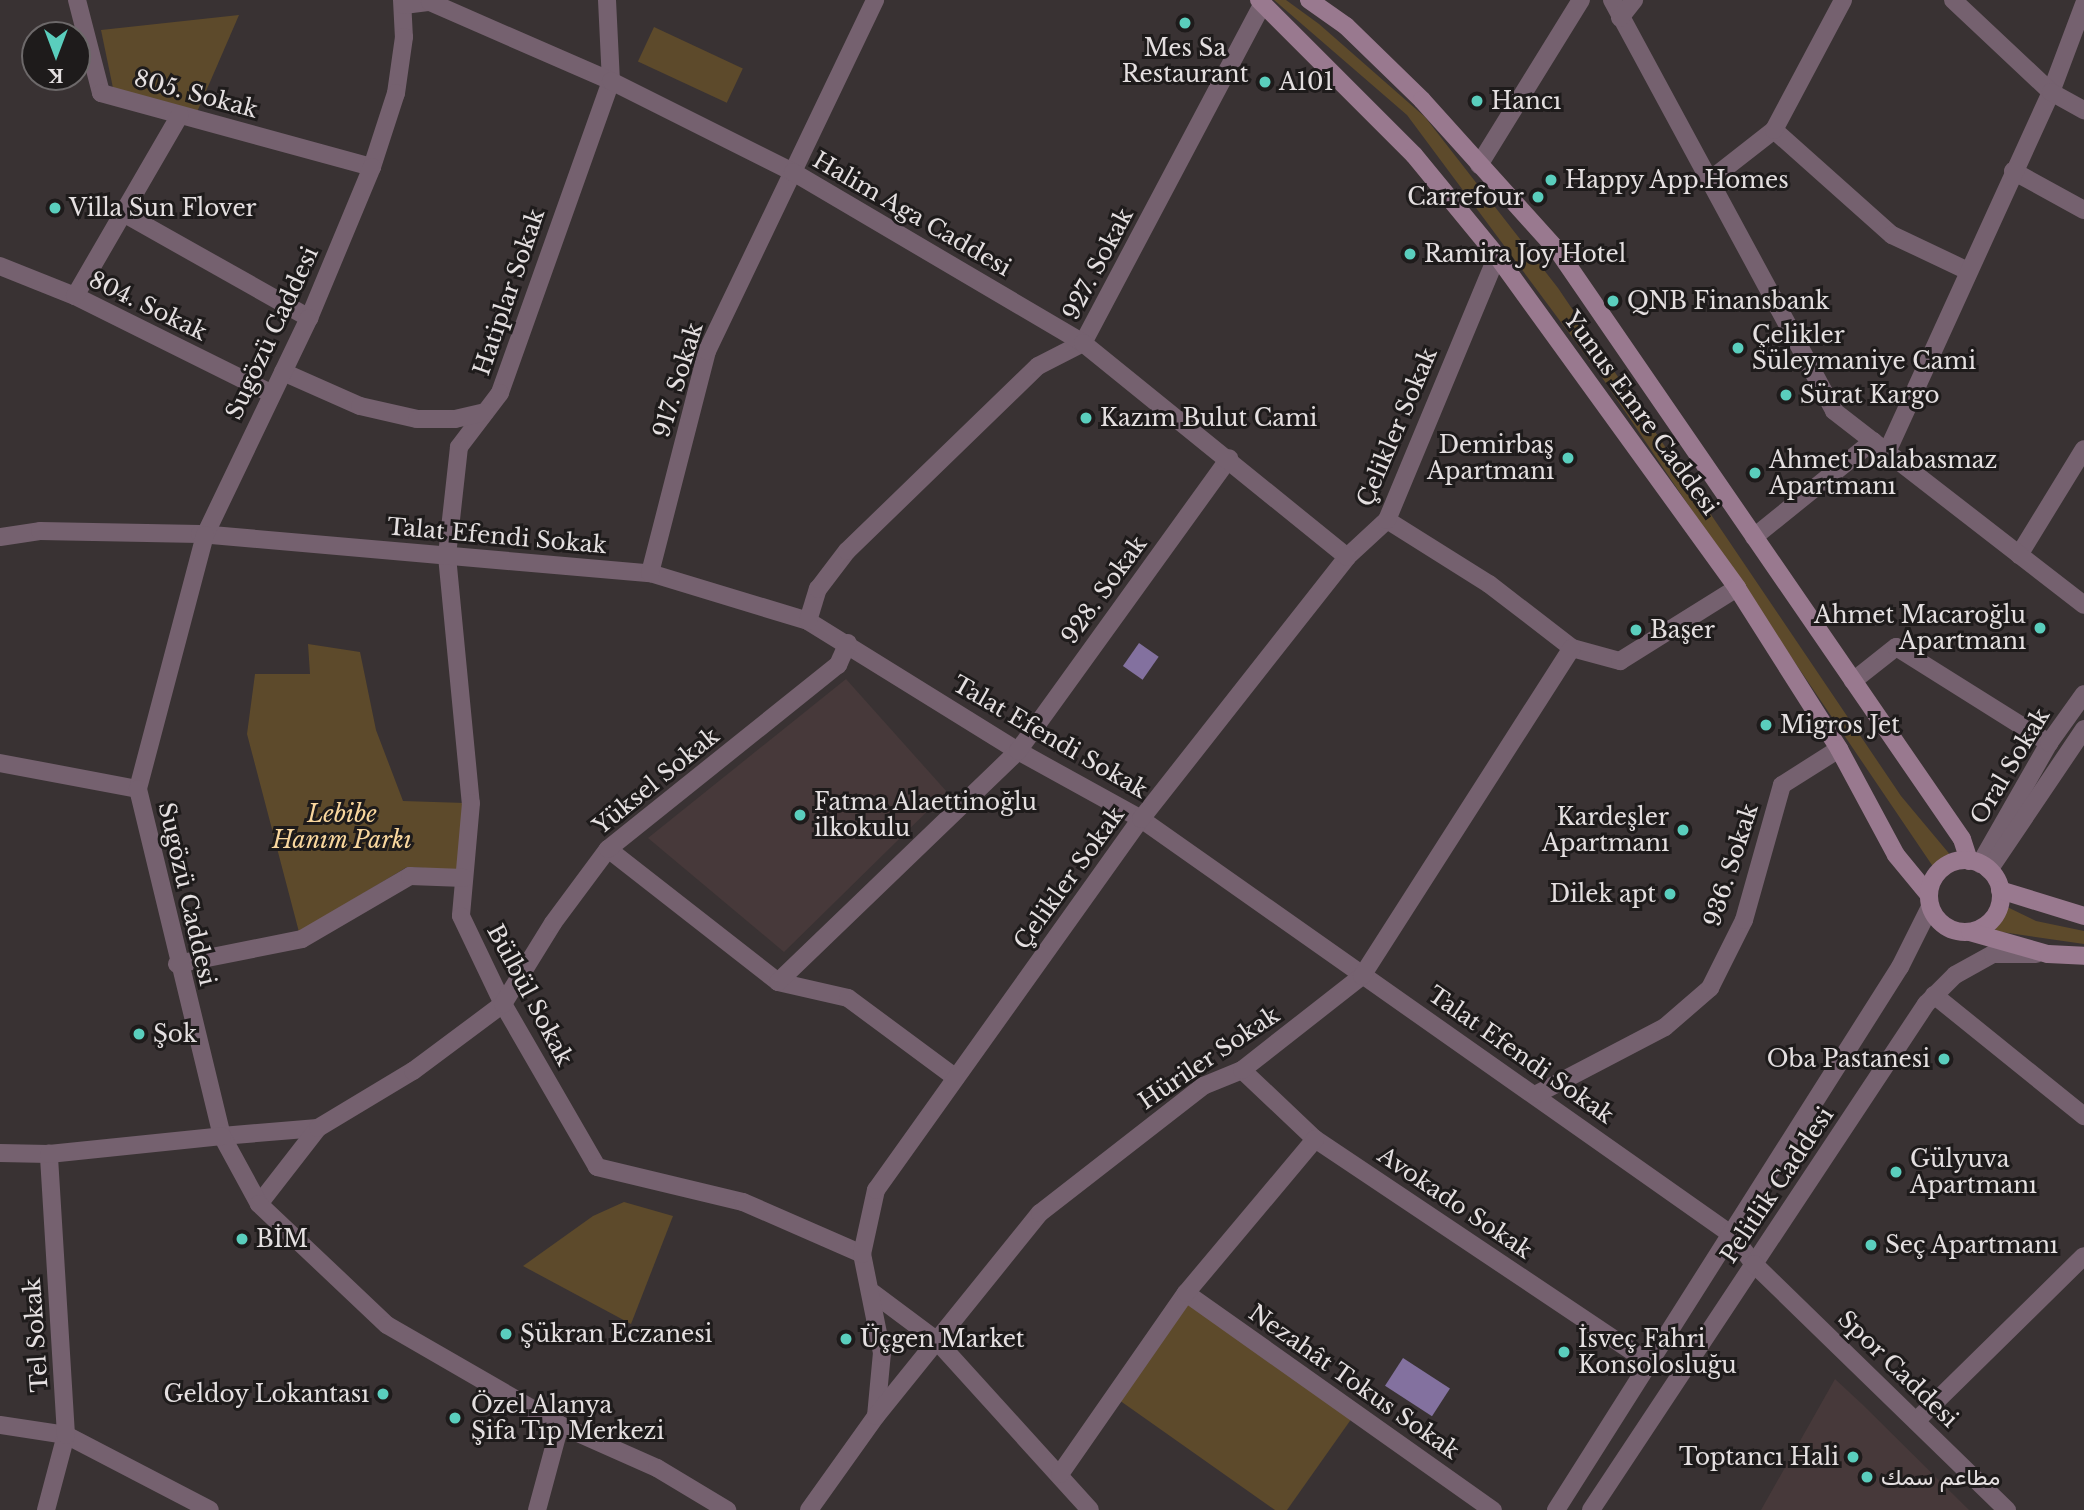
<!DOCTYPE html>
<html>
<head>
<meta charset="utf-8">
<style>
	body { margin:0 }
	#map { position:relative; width:2084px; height:1510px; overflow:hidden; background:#393233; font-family:"Libre Baskerville",Vazirmatn,serif }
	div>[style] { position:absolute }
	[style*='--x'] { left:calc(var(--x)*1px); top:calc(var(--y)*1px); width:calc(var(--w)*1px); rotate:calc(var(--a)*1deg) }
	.built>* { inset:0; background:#47393a }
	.green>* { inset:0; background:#5d4a2b; transform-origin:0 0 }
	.water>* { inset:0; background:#83719f; transform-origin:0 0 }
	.minor>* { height:18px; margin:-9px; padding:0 9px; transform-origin:9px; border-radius:9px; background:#75616f }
	.tertiary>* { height:18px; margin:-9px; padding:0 9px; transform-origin:9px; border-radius:9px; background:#75616f }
	.secondary>* { height:18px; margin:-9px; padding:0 9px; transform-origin:9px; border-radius:9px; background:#99798f }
	.secondary>.ring { margin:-9px; padding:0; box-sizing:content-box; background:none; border:18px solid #99798f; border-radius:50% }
	.dots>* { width:19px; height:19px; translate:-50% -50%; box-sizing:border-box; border:4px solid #1e1b1b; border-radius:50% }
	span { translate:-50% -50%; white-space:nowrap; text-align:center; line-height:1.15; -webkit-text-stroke:6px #1e1b1b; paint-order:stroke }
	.poi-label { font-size:23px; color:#e4dfe0 }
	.left { translate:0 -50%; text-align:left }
	.right { translate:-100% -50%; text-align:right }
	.street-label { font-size:23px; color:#e4dfe0 }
	.park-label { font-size:23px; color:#f9d79e; font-style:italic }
	.north { position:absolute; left:21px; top:21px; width:70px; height:70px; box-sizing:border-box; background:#1e1b1b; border:2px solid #6d696a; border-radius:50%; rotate:180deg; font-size:19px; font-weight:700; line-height:28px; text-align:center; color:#e4dfe0 }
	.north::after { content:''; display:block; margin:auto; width:24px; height:32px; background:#5acebd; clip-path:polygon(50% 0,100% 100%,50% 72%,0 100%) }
</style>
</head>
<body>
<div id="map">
	<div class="built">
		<div style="clip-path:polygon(846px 679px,947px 792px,784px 952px,648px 838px)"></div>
		<div style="clip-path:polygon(1835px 1379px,1863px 1405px,1969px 1510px,1761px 1510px)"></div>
	</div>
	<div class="green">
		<div style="clip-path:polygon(1274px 0,1286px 0,1319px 24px,1425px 117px,1558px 288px,1901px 796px,1952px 857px,1936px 871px,1601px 376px,1407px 115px)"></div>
		<div style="clip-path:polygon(239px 15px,197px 112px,113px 88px,101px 30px)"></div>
		<div style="left:654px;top:27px;width:98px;height:38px;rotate:25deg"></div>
		<div style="clip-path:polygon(308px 644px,360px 652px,376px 730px,403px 801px,465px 803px,459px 870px,407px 867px,299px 932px,247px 734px,255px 674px,310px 674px)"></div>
		<div style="clip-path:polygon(2001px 904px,2036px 921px,2084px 931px,2084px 944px,1995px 931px)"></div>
		<div style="clip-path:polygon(624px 1202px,673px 1216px,631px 1324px,523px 1266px,593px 1216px)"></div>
		<div style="clip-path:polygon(1187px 1302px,1352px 1418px,1287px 1510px,1275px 1510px,1119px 1400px)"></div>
	</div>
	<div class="water">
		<div style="left:1139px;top:643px;width:24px;height:28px;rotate:35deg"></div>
		<div style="left:1403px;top:1358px;width:56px;height:33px;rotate:33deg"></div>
	</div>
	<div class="minor">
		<div style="--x:77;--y:0;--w:96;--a:75.5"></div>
		<div style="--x:101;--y:93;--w:281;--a:15.3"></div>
		<div style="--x:607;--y:0;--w:81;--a:87.2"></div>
		<div style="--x:611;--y:81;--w:331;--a:109.6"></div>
		<div style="--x:500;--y:393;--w:68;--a:127.2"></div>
		<div style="--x:459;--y:447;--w:110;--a:96.3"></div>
		<div style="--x:447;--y:556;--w:248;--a:84.5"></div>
		<div style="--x:471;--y:803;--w:113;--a:95.1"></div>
		<div style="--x:461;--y:916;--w:98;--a:64.5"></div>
		<div style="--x:503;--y:1004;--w:188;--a:60"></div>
		<div style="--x:597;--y:1167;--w:150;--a:13.5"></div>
		<div style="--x:743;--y:1202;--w:130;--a:23.6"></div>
		<div style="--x:1774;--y:130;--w:158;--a:41.7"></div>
		<div style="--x:1892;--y:235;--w:82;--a:25.3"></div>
		<div style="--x:1479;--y:165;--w:194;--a:-58.3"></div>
		<div style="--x:2013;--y:171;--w:81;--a:28.8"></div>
		<div style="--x:1710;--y:180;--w:81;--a:-38"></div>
		<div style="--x:1774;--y:130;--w:147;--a:-62"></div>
		<div style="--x:123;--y:213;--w:214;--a:29.4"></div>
		<div style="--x:0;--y:266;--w:81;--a:21.8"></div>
		<div style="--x:75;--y:296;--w:220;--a:26.4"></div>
		<div style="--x:75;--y:296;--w:209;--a:-59.9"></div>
		<div style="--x:283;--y:372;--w:84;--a:23.8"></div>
		<div style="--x:360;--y:406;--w:58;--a:12.8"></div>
		<div style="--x:417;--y:419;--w:38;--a:0"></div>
		<div style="--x:455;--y:419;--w:31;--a:-13"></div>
		<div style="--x:1887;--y:452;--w:396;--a:-65.5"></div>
		<div style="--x:2051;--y:92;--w:94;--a:-69.4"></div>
		<div style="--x:1387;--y:520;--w:120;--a:32.1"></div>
		<div style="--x:1489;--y:584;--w:105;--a:37.6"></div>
		<div style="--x:1572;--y:648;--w:50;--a:15.2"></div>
		<div style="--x:1620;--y:661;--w:138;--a:-32"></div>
		<div style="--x:0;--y:537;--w:40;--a:-8.5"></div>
		<div style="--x:40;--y:531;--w:160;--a:1.1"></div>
		<div style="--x:200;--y:534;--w:452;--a:5"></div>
		<div style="--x:650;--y:573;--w:165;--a:16.9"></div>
		<div style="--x:808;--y:621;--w:247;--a:31.8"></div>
		<div style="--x:1018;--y:751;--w:141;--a:28.9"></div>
		<div style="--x:1141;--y:819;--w:723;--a:35.14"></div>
		<div style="--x:1732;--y:1235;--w:36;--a:53"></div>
		<div style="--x:1754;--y:537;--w:153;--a:-38.9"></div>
		<div style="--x:2019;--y:555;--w:124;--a:-58.5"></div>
		<div style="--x:650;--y:573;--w:229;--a:-75.6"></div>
		<div style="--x:707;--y:351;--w:389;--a:-64.4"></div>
		<div style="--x:808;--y:621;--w:34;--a:-73"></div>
		<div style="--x:818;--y:589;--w:48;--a:-52.7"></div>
		<div style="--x:847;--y:551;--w:266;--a:-44.1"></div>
		<div style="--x:1038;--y:366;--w:51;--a:-27.1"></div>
		<div style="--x:1083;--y:343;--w:385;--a:-62.1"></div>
		<div style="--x:1853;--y:681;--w:55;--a:-38.3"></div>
		<div style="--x:1896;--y:647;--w:181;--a:32.1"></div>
		<div style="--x:0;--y:763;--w:140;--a:10.7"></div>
		<div style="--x:608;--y:849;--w:216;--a:38"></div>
		<div style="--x:778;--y:982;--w:72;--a:12.9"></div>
		<div style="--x:848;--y:998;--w:134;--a:36.5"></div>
		<div style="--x:1980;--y:864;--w:139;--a:-60.3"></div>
		<div style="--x:2049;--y:743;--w:60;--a:-54.5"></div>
		<div style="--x:1989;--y:870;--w:170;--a:-56"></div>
		<div style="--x:177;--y:964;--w:127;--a:-11.3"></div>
		<div style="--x:302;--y:939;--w:125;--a:-30.3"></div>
		<div style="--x:410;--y:876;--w:54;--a:2.1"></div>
		<div style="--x:778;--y:982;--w:333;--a:-43.9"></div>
		<div style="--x:1018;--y:751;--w:361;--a:-54.2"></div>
		<div style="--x:1934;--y:995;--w:193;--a:38.9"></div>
		<div style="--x:1242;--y:1070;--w:100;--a:43.4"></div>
		<div style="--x:1315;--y:1139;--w:403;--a:33.8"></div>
		<div style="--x:1537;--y:1094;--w:144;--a:-27.6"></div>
		<div style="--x:1665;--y:1027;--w:60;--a:-40.9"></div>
		<div style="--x:1710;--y:988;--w:76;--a:-63.4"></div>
		<div style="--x:1744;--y:920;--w:140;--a:-74.3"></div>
		<div style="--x:1782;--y:785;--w:67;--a:-32.3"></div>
		<div style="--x:222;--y:1136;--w:96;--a:-4.8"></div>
		<div style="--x:259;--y:1204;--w:96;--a:-52.2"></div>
		<div style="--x:318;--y:1128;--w:111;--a:-31"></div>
		<div style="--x:413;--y:1071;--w:112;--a:-36.7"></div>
		<div style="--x:503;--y:1004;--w:95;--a:-58.3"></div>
		<div style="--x:553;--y:923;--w:92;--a:-53.4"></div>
		<div style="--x:608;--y:849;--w:295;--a:-38.7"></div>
		<div style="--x:838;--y:665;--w:24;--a:-66"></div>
		<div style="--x:873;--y:1293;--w:79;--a:36.7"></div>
		<div style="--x:936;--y:1340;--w:229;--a:47.8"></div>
		<div style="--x:1186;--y:1293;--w:376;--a:35.3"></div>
		<div style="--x:876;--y:1416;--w:63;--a:-84.6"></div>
		<div style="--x:882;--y:1353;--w:101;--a:-101.4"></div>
		<div style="--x:862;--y:1254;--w:66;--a:-77.7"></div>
		<div style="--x:876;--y:1190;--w:456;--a:-54.5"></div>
		<div style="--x:1141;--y:819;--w:333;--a:-51.8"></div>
		<div style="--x:1347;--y:557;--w:54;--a:-42.8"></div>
		<div style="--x:1387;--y:520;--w:286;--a:-67.4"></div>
		<div style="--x:1916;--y:1421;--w:235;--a:-44.5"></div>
		<div style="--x:0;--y:1425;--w:67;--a:8.6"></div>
		<div style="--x:66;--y:1435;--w:162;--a:27.5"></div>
		<div style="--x:560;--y:1425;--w:106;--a:23.9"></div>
		<div style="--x:657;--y:1468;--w:82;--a:31"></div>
		<div style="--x:1060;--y:1474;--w:221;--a:-55.2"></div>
		<div style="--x:1186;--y:1293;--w:201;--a:-50"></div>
		<div style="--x:46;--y:1510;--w:78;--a:-75.1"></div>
		<div style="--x:66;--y:1435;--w:282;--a:-93.5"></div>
		<div style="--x:809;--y:1510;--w:115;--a:-54.5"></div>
		<div style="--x:876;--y:1416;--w:261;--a:-51.1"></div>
		<div style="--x:1040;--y:1213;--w:207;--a:-37.9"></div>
		<div style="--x:1203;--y:1086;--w:42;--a:-22.3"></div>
		<div style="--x:1242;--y:1070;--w:152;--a:-38.1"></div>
		<div style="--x:1362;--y:976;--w:389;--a:-57.4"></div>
		<div style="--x:1556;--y:1510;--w:643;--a:-57.65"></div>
		<div style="--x:1900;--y:967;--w:67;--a:-63.4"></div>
		<div style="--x:1591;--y:1510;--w:607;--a:-56.49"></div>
		<div style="--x:1926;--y:1004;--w:41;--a:-45"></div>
		<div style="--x:1955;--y:975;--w:43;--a:-28.9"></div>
		<div style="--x:1993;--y:954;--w:43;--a:0"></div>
	</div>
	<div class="tertiary">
		<div style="--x:402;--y:0;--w:37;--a:87"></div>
		<div style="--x:404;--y:37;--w:57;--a:98.1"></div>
		<div style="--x:396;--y:93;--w:78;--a:108"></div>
		<div style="--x:372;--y:167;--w:164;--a:112.6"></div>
		<div style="--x:309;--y:318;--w:241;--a:115.6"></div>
		<div style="--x:205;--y:535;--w:263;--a:104.8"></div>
		<div style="--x:138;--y:789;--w:357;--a:76.4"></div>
		<div style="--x:222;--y:1136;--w:77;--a:61.4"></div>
		<div style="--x:259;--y:1204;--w:176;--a:43.4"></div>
		<div style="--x:387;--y:1325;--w:200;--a:30"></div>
		<div style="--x:560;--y:1425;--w:88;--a:105.1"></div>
		<div style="--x:1612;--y:0;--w:467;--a:61.6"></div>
		<div style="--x:1834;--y:411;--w:316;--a:37.8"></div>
		<div style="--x:1953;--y:0;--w:134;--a:43.2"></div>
		<div style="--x:2051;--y:92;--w:38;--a:29"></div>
		<div style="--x:404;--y:5;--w:26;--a:-7"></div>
		<div style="--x:430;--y:2;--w:197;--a:23.6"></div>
		<div style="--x:611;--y:81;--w:203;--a:26.6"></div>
		<div style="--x:793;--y:172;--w:337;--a:30.5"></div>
		<div style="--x:1083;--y:343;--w:340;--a:39"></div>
		<div style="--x:1620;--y:18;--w:23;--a:-52"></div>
		<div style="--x:0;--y:1153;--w:49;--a:1.2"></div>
		<div style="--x:49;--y:1154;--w:174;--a:-5.9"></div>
		<div style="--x:1754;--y:1264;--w:353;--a:44.2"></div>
	</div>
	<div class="secondary">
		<div style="--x:1259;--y:0;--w:219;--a:45"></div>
		<div style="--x:1414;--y:155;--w:131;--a:50.6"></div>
		<div style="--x:1497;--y:256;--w:410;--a:54.1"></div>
		<div style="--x:1737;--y:588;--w:191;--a:57.6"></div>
		<div style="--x:1839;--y:749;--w:120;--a:61.7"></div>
		<div style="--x:1896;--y:855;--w:52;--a:50.5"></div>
		<div style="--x:1309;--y:0;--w:45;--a:35.1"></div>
		<div style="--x:1346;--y:26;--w:106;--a:44.2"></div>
		<div style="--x:1422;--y:100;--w:203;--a:48"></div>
		<div style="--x:1558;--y:251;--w:713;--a:55.51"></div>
		<div style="--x:1962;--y:839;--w:23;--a:72"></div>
		<div class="ring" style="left:1929px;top:860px;width:54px;height:54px"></div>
		<div style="--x:2000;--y:890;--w:88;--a:17.2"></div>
		<div style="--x:1970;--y:932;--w:81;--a:15.8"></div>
		<div style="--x:2048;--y:954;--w:36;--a:3"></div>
	</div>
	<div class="dots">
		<div style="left:1185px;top:23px;background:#5acebd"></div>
		<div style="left:1265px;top:82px;background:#5acebd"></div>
		<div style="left:1477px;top:101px;background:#5acebd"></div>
		<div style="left:1551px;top:180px;background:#5acebd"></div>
		<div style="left:1538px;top:197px;background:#5acebd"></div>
		<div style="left:55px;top:208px;background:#5acebd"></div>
		<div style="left:1410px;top:254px;background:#5acebd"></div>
		<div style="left:1613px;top:301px;background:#5acebd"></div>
		<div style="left:1738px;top:348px;background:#5acebd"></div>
		<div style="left:1786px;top:395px;background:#5acebd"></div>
		<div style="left:1086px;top:418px;background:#5acebd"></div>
		<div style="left:1568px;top:458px;background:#5acebd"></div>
		<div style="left:1755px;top:473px;background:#5acebd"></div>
		<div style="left:2040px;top:628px;background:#5acebd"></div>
		<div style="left:1636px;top:630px;background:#5acebd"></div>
		<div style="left:1766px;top:725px;background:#5acebd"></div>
		<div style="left:800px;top:815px;background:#5acebd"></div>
		<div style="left:1683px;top:830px;background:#5acebd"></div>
		<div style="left:1670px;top:894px;background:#5acebd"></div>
		<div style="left:139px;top:1034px;background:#5acebd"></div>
		<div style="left:1944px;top:1059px;background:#5acebd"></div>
		<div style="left:1896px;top:1172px;background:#5acebd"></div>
		<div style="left:242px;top:1239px;background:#5acebd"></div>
		<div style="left:1871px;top:1245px;background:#5acebd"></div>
		<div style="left:506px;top:1334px;background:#5acebd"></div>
		<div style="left:846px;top:1339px;background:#5acebd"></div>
		<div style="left:1564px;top:1352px;background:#5acebd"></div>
		<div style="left:383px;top:1394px;background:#5acebd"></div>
		<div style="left:455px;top:1418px;background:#5acebd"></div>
		<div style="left:1853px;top:1457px;background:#5acebd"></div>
		<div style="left:1867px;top:1477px;background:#5acebd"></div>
	</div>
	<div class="poi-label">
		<span style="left:1185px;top:61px">Mes Sa<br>Restaurant</span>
		<span class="left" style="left:1279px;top:82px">A101</span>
		<span class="left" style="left:1491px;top:101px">Hancı</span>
		<span class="left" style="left:1565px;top:180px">Happy App.Homes</span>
		<span class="right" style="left:1524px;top:197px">Carrefour</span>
		<span class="left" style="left:69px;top:208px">Villa Sun Flover</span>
		<span class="left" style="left:1424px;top:254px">Ramira Joy Hotel</span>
		<span class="left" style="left:1627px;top:301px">QNB Finansbank</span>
		<span class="left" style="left:1752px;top:348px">Çelikler<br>Süleymaniye Cami</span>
		<span class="left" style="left:1800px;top:395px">Sürat Kargo</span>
		<span class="left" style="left:1100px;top:418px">Kazım Bulut Cami</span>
		<span class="right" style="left:1554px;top:458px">Demirbaş<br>Apartmanı</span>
		<span class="left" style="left:1769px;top:473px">Ahmet Dalabasmaz<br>Apartmanı</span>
		<span class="right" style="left:2026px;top:628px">Ahmet Macaroğlu<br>Apartmanı</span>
		<span class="left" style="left:1650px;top:630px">Başer</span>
		<span class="left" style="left:1780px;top:725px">Migros Jet</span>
		<span class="left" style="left:814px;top:815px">Fatma Alaettinoğlu<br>ilkokulu</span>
		<span class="right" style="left:1669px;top:830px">Kardeşler<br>Apartmanı</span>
		<span class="right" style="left:1656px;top:894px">Dilek apt</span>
		<span class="left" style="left:153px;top:1034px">Şok</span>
		<span class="right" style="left:1930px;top:1059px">Oba Pastanesi</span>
		<span class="left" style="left:1910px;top:1172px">Gülyuva<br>Apartmanı</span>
		<span class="left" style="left:256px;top:1239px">BİM</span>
		<span class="left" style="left:1885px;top:1245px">Seç Apartmanı</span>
		<span class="left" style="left:520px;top:1334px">Şükran Eczanesi</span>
		<span class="left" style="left:860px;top:1339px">Üçgen Market</span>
		<span class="left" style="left:1578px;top:1352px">İsveç Fahri<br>Konsolosluğu</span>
		<span class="right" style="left:369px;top:1394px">Geldoy Lokantası</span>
		<span class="left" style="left:471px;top:1418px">Özel Alanya<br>Şifa Tıp Merkezi</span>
		<span class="right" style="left:1839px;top:1457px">Toptancı Hali</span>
		<span class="left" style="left:1881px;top:1477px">مطاعم سمك</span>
	</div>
	<div class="street-label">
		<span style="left:196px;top:94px;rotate:15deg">805. Sokak</span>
		<span style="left:912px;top:214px;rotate:30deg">Halim Aga Caddesi</span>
		<span style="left:1098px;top:264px;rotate:-62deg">927. Sokak</span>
		<span style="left:509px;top:292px;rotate:-71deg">Hatiplar Sokak</span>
		<span style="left:148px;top:306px;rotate:26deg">804. Sokak</span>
		<span style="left:272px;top:333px;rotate:-65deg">Sugözü Caddesi</span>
		<span style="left:678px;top:380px;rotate:-73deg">917. Sokak</span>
		<span style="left:1641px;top:413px;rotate:54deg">Yunus Emre Caddesi</span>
		<span style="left:1397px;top:427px;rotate:-67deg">Çelikler Sokak</span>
		<span style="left:497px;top:536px;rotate:5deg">Talat Efendi Sokak</span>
		<span style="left:1104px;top:590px;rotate:-54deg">928. Sokak</span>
		<span style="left:1050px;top:737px;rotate:30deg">Talat Efendi Sokak</span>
		<span style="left:2010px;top:766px;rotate:-59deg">Oral Sokak</span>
		<span style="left:656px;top:781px;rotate:-39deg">Yüksel Sokak</span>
		<span style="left:1731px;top:865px;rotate:-72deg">936. Sokak</span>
		<span style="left:1069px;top:878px;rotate:-54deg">Çelikler Sokak</span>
		<span style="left:187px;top:894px;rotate:77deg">Sugözü Caddesi</span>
		<span style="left:530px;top:995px;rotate:62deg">Bülbül Sokak</span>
		<span style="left:1521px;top:1055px;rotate:35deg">Talat Efendi Sokak</span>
		<span style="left:1209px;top:1058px;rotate:-34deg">Hüriler Sokak</span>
		<span style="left:1777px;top:1185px;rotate:-56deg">Pelitlik Caddesi</span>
		<span style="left:1455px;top:1203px;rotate:34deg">Avokado Sokak</span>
		<span style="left:36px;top:1335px;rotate:-94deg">Tel Sokak</span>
		<span style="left:1898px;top:1369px;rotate:44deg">Spor Caddesi</span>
		<span style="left:1354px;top:1382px;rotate:35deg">Nezahât Tokus Sokak</span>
	</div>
	<div class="park-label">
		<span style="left:342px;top:827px">Lebibe<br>Hanım Parkı</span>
	</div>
	<div class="north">K</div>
</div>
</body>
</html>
